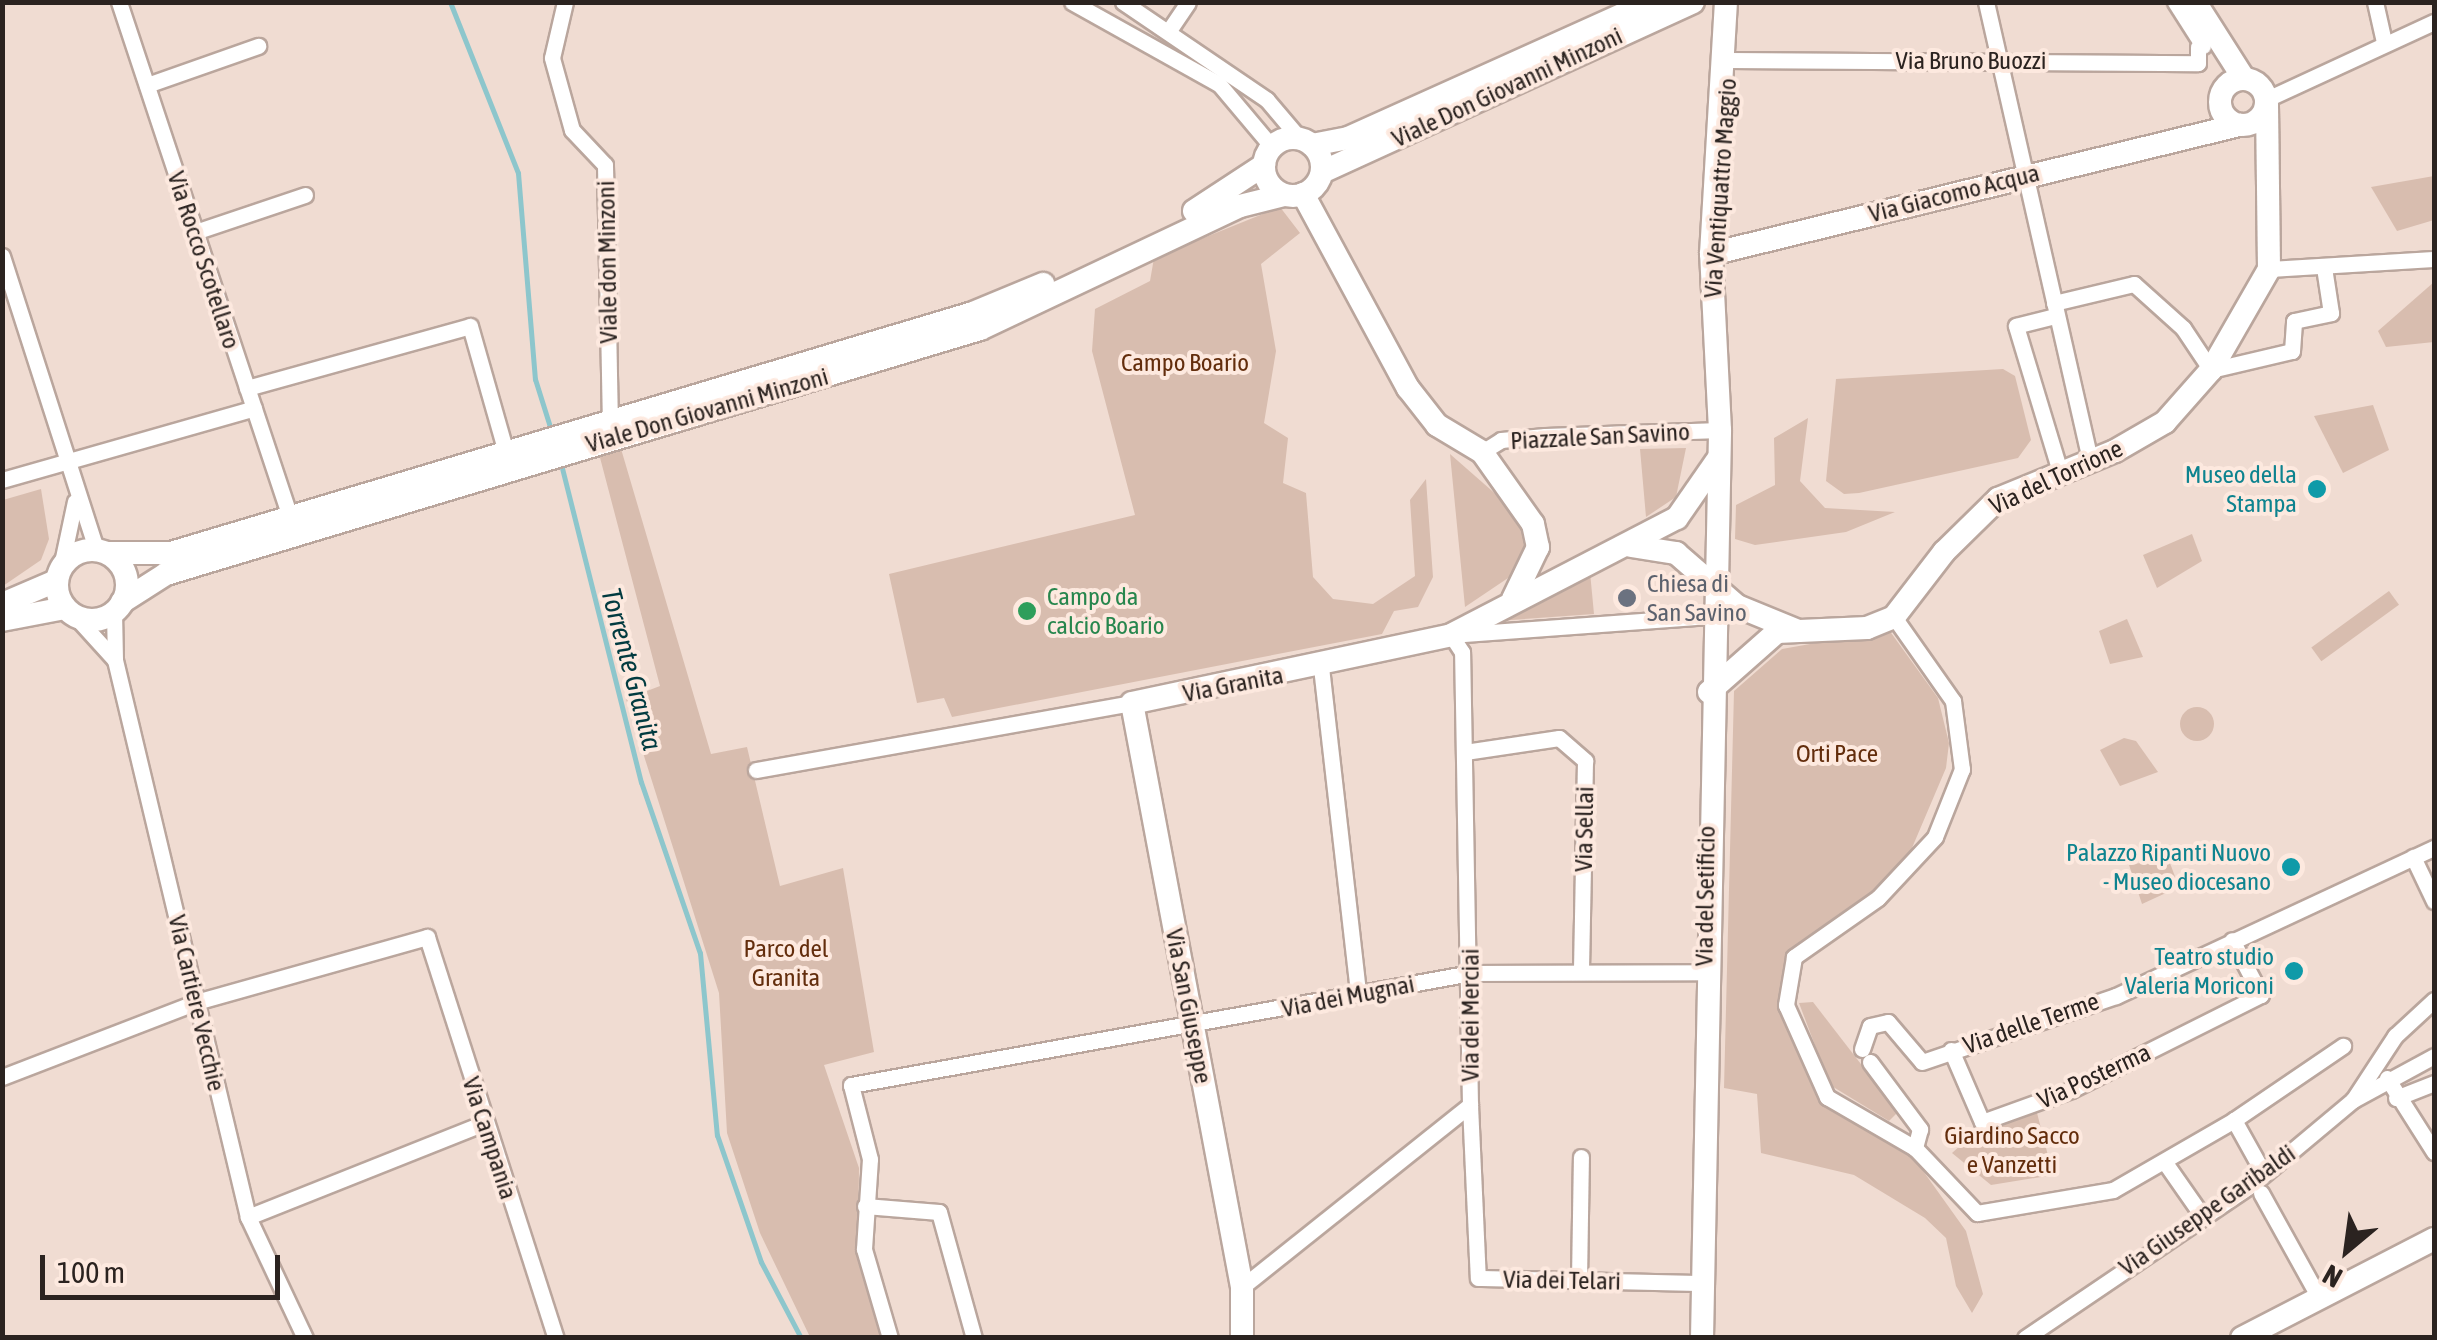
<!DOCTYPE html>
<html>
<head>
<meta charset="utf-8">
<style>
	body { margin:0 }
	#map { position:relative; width:2437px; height:1340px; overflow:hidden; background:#f0dcd2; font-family:"Asap Condensed",sans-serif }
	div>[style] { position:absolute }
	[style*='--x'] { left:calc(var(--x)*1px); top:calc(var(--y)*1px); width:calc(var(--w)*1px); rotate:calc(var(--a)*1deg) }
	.green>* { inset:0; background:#d8bdaf; transform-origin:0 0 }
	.round { border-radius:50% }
	.stream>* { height:5px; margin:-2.5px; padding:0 2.5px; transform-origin:2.5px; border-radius:2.5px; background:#8dc6cc }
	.roads { filter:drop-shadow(2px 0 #baa69d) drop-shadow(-2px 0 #baa69d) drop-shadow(0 2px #baa69d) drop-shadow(0 -2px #baa69d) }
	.street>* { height:15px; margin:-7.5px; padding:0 7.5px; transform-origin:7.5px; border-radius:7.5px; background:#fff }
	.secondary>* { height:22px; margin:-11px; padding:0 11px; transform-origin:11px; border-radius:11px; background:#fff }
	.secondary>.ring { margin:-11px; padding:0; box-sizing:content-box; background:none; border:22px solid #fff; border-radius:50% }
	.dots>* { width:28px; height:28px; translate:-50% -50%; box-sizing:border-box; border:5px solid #fde9df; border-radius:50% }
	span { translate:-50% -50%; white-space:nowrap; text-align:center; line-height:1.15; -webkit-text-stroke:8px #fde9df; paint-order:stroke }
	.street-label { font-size:25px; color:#2b2320 }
	.park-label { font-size:25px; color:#632d0c }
	.culture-label { font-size:25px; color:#0d838f }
	.right { translate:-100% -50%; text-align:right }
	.worship-label { font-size:25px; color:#5b616d }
	.left { translate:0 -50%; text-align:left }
	.leisure-label { font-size:25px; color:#27864d }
	.water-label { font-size:28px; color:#023b40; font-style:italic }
	.frame { position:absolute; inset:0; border:5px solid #2b2320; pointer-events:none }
	.north { position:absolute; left:2297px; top:1200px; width:100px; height:100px; -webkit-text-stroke:8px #fde9df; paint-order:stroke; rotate:209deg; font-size:28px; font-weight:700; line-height:40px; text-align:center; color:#2b2320 }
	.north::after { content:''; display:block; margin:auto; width:35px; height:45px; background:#2b2320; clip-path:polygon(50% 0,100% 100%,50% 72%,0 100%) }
	.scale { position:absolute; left:40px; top:1255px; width:240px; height:45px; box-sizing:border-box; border:5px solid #2b2320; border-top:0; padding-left:12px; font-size:30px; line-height:35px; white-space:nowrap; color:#2b2320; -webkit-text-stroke:8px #fde9df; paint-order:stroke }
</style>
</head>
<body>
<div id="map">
	<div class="green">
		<div style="clip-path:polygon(2434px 176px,2434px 220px,2397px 231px,2371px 187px)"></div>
		<div style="clip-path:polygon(1280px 207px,1300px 233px,1261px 264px,1276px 351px,1264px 423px,1288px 438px,1283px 483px,1306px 493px,1313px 577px,1333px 599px,1373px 604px,1415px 576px,1410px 500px,1426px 479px,1433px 577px,1418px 607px,1394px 611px,1382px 634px,952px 717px,944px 698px,917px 703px,889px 574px,1135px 515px,1092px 351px,1095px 309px,1150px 281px,1154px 258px)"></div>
		<div style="clip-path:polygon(2434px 282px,2434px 342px,2386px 347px,2378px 331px)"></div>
		<div style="clip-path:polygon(2003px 369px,2015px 376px,2031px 440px,2018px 458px,1859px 493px,1844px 494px,1826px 481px,1836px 379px)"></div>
		<div style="clip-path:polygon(2373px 405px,2389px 450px,2343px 473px,2314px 416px)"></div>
		<div style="clip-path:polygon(1808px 418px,1800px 481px,1825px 508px,1895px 512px,1846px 532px,1755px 545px,1735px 539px,1736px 505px,1775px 485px,1774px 438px)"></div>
		<div style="clip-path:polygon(619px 442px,711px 754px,747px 747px,780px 886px,843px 868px,874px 1052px,824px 1065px,859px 1168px,858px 1247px,883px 1337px,810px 1337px,760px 1233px,727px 1133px,719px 993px,626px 699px,660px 686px,598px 450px)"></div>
		<div style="clip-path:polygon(1686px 448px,1676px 497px,1646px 517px,1640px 449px)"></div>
		<div style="clip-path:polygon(1450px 454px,1515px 511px,1528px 550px,1511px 576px,1465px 607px)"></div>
		<div style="clip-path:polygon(41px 489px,49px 539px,41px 560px,3px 586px,3px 500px)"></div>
		<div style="clip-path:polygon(2192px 534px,2202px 561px,2157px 588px,2143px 555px)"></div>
		<div style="clip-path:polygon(1590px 572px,1594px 614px,1497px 621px)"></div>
		<div style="left:2389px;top:591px;width:17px;height:96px;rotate:54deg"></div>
		<div style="clip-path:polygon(2127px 619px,2143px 657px,2110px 664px,2099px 631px)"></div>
		<div style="clip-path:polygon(1889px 630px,1938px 698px,1949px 743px,1946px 768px,1909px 855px,1877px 891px,1790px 953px,1778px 1004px,1820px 1100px,1911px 1154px,1966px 1231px,1983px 1294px,1972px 1313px,1956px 1286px,1946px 1238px,1925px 1218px,1854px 1175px,1761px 1153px,1757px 1094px,1724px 1088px,1734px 691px,1782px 649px)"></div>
		<div class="round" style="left:2180px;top:707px;width:34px;height:34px"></div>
		<div style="clip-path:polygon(2124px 738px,2136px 741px,2158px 772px,2120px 786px,2100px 750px)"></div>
		<div style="clip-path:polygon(2168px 858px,2179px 887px,2142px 904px,2129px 865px)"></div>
		<div style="clip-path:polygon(1813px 1002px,1898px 1112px,1889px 1121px,1830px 1085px,1799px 1003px)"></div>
		<div style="clip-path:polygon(2036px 1109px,2053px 1175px,1991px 1185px,1952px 1153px,1979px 1129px)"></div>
	</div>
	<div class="stream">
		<div style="--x:450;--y:2;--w:184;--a:68.3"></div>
		<div style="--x:518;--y:173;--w:207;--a:85.3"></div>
		<div style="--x:535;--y:379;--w:53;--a:72.6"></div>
		<div style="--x:561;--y:464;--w:328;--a:75.9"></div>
		<div style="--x:641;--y:782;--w:181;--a:71"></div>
		<div style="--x:700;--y:953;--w:183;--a:84.7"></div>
		<div style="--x:717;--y:1135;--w:134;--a:70.9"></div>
		<div style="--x:761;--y:1262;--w:86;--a:62.2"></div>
	</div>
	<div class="roads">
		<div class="street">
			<div style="--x:119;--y:2;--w:543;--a:71.63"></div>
			<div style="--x:565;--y:2;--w:57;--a:103.1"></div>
			<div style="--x:552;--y:58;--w:75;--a:74.5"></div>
			<div style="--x:572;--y:130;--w:48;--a:46.7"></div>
			<div style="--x:605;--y:165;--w:255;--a:88.9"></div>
			<div style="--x:1072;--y:2;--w:168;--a:29.2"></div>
			<div style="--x:1219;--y:84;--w:82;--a:49.9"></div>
			<div style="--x:1123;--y:2;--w:174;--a:34.2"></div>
			<div style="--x:1267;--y:100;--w:51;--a:49.8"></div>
			<div style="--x:1986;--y:2;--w:471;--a:77.2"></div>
			<div style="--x:2175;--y:2;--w:52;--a:57.5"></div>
			<div style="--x:2375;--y:2;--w:41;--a:77.3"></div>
			<div style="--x:1170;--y:29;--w:32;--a:-56"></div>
			<div style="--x:1728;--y:60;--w:470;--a:0.4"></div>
			<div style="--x:2198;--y:63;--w:16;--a:-90"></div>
			<div style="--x:147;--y:85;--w:118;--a:-19.4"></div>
			<div style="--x:2267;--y:99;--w:184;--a:-24.8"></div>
			<div style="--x:195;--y:232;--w:116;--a:-18.6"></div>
			<div style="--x:2;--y:256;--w:308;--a:72.2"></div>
			<div style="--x:2269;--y:269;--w:165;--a:-3.5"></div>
			<div style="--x:2054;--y:303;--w:82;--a:-13.4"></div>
			<div style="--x:2134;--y:284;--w:66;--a:41.9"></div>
			<div style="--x:2183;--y:328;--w:50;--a:56.3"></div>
			<div style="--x:2211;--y:370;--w:83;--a:-13.2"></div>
			<div style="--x:2292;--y:351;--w:30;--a:-86"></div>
			<div style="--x:2294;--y:321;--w:38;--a:-12"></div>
			<div style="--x:2331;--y:313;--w:47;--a:-98.7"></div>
			<div style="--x:2051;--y:317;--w:36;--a:166"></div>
			<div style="--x:2016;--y:326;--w:152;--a:73.2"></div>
			<div style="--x:247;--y:388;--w:231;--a:-15.5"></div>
			<div style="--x:470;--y:326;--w:131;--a:74.1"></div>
			<div style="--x:1482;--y:452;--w:22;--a:-32"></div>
			<div style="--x:1501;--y:440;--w:44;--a:-5.2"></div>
			<div style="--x:1545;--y:436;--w:175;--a:-2"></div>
			<div style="--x:2;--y:480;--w:262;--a:-15.9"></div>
			<div style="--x:61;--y:567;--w:67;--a:-78"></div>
			<div style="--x:114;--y:612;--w:48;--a:88.8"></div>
			<div style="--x:115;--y:660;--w:573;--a:76.57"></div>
			<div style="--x:248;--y:1217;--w:134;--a:64.8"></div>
			<div style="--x:75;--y:616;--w:59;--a:47.7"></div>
			<div style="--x:1894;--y:617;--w:103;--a:54.9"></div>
			<div style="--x:1953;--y:701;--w:69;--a:82.5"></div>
			<div style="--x:1962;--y:769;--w:73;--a:111.7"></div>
			<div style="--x:1935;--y:837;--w:83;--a:133.1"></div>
			<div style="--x:1878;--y:898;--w:103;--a:144.9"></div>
			<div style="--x:1794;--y:957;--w:49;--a:99.5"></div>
			<div style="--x:1786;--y:1005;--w:101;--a:66"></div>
			<div style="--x:1827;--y:1097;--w:102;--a:30.1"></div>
			<div style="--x:1915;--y:1148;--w:90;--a:46.4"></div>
			<div style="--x:1977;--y:1213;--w:138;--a:-9.6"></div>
			<div style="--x:2113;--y:1190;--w:140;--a:-30"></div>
			<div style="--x:1321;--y:667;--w:329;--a:83.5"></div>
			<div style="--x:1465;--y:752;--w:95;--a:-8.5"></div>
			<div style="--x:1559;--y:738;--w:35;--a:41"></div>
			<div style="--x:1585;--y:761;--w:208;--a:91.1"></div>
			<div style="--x:756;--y:770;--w:382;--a:-10.1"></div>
			<div style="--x:2413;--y:857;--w:49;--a:64.5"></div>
			<div style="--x:1862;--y:1049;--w:24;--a:-71"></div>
			<div style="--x:1870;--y:1026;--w:18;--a:-13"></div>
			<div style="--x:1888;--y:1022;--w:52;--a:49.6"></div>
			<div style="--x:1922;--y:1062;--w:205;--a:-18.8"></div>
			<div style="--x:2116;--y:996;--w:351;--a:-25"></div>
			<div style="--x:1951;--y:1050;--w:78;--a:66.7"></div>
			<div style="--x:1982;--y:1122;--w:95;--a:-19.8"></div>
			<div style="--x:2071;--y:1090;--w:212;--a:-26.6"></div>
			<div style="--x:2261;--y:995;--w:62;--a:-117.8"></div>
			<div style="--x:1870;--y:1062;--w:84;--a:53.3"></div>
			<div style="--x:1920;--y:1129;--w:20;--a:105"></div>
			<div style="--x:2;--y:1077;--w:208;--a:-21.1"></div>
			<div style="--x:196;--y:1002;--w:240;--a:-15.7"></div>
			<div style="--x:427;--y:937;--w:421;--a:72.2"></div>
			<div style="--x:2387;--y:1078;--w:88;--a:57.6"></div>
			<div style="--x:2396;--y:1098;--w:41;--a:-21.5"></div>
			<div style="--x:2353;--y:1100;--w:77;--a:-56.7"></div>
			<div style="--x:2395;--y:1036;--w:53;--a:-42.7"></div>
			<div style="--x:1470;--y:1105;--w:173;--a:87.4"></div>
			<div style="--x:1478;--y:1278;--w:223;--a:1.3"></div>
			<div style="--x:2166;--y:1164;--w:65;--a:55.1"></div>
			<div style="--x:2264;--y:1174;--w:62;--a:-119.1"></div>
			<div style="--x:2234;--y:1120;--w:132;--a:-34.2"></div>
			<div style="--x:2261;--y:1193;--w:118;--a:61"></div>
			<div style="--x:865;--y:1206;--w:74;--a:4.6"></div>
			<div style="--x:939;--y:1212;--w:131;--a:74.5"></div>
			<div style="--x:248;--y:1217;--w:254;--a:-21.7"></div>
			<div style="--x:1579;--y:1280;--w:123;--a:-89.1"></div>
			<div style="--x:1242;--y:1287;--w:292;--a:-38.6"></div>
			<div style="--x:1470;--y:1105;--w:453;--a:-91"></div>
			<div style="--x:1462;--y:652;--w:20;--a:-123"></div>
			<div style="--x:1451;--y:635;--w:262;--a:-4.2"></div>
			<div style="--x:890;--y:1338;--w:93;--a:-106.3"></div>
			<div style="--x:864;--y:1249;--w:90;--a:-86.2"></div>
			<div style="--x:870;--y:1159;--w:76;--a:-104.4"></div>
			<div style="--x:851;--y:1085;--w:630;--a:-10.24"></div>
			<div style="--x:1471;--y:973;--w:233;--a:-0.2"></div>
			<div style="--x:2025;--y:1338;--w:278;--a:-34.1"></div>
			<div style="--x:2255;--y:1182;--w:128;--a:-39.9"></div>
			<div style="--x:2353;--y:1100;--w:92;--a:-28.5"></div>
		</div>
		<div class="secondary">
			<div style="--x:2195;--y:2;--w:91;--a:57.5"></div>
			<div class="ring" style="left:2220px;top:79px;width:24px;height:24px"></div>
			<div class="ring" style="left:1264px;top:138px;width:36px;height:36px"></div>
			<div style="--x:1312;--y:145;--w:37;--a:-11"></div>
			<div style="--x:1348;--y:138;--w:332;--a:-24.2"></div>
			<div style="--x:1322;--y:172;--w:408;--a:-24.6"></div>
			<div style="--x:1303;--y:194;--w:221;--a:61.6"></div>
			<div style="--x:1408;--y:388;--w:47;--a:51.9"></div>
			<div style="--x:1437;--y:425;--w:52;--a:31"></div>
			<div style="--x:1482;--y:452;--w:88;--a:54.7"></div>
			<div style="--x:1533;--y:524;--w:24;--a:78"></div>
			<div style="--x:1538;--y:547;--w:58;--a:115.7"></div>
			<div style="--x:1194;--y:211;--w:84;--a:-33.3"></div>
			<div style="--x:1711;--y:254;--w:544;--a:-13.73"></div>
			<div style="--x:1631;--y:546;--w:46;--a:8.8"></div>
			<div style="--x:1676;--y:553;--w:81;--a:41"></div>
			<div style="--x:1737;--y:606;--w:66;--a:22.3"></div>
			<div class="ring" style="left:57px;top:550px;width:48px;height:48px"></div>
			<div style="--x:108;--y:553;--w:63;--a:0"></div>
			<div style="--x:171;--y:553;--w:837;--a:-16.66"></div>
			<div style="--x:973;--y:313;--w:76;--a:-22.5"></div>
			<div style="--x:122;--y:602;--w:52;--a:-32.5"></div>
			<div style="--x:166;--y:574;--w:850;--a:-16.75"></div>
			<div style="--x:980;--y:329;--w:288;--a:-25.3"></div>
			<div style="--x:1240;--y:206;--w:45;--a:-14"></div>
			<div style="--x:2;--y:604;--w:59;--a:-23.1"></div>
			<div style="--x:2;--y:620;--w:64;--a:-10.8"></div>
			<div style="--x:1709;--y:692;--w:91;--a:-41.4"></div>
			<div style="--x:1777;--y:632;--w:90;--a:-2.5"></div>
			<div style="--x:1867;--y:628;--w:29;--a:-22"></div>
			<div style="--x:1894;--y:617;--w:82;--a:-52.4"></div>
			<div style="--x:1944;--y:552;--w:76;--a:-44.5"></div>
			<div style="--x:1998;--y:499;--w:126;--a:-22.3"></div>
			<div style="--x:2115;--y:451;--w:58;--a:-30.1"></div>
			<div style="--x:2165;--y:422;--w:69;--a:-48.5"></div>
			<div style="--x:2211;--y:370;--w:116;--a:-60.1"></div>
			<div style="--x:2269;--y:269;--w:170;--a:-90.7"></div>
			<div style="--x:1242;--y:1338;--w:51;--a:-90"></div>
			<div style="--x:1242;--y:1287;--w:594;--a:-100.67"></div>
			<div style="--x:1132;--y:703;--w:326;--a:-12"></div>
			<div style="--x:1451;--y:635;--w:254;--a:-27.4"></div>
			<div style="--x:1677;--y:518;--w:72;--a:-55.2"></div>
			<div style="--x:1702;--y:1338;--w:908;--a:-88.86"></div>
			<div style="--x:1720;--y:430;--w:176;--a:-92.9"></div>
			<div style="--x:1711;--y:254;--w:252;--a:-86.6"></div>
			<div style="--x:2242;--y:1338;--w:216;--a:-27.3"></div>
		</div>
	</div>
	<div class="dots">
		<div style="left:2317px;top:489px;background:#0f9aa8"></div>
		<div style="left:1627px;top:598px;background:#6b7280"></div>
		<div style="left:1027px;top:611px;background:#2e9e5b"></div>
		<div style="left:2291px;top:867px;background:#0f9aa8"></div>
		<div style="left:2294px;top:971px;background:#0f9aa8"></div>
	</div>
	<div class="street-label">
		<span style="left:1971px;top:60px">Via Bruno Buozzi</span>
		<span style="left:1507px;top:87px;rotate:-25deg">Viale Don Giovanni Minzoni</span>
		<span style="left:1720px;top:188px;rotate:-86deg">Via Ventiquattro Maggio</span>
		<span style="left:1954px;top:193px;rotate:-14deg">Via Giacomo Acqua</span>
		<span style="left:204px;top:260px;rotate:72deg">Via Rocco Scotellaro</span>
		<span style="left:607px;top:262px;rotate:-91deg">Viale don Minzoni</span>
		<span style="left:707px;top:410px;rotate:-16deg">Viale Don Giovanni Minzoni</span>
		<span style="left:1600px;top:436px;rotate:-3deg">Piazzale San Savino</span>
		<span style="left:2056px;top:477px;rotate:-25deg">Via del Torrione</span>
		<span style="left:1233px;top:684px;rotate:-11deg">Via Granita</span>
		<span style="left:1584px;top:829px;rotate:-89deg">Via Sellai</span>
		<span style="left:1705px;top:896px;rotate:-89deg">Via del Setificio</span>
		<span style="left:1348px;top:996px;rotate:-11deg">Via dei Mugnai</span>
		<span style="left:197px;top:1003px;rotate:77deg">Via Cartiere Vecchie</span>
		<span style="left:1189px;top:1006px;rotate:79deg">Via San Giuseppe</span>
		<span style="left:1470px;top:1015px;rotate:-90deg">Via dei Merciai</span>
		<span style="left:2031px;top:1023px;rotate:-19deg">Via delle Terme</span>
		<span style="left:2094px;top:1076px;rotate:-25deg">Via Posterma</span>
		<span style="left:490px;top:1138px;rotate:72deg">Via Campania</span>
		<span style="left:2207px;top:1210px;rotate:-35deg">Via Giuseppe Garibaldi</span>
		<span style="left:1562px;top:1280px;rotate:1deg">Via dei Telari</span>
	</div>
	<div class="park-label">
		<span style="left:1185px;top:362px">Campo Boario</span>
		<span style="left:1837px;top:753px">Orti Pace</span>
		<span style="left:786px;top:963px">Parco del<br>Granita</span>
		<span style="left:2012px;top:1150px">Giardino Sacco<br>e Vanzetti</span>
	</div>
	<div class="culture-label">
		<span class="right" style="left:2297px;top:489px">Museo della<br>Stampa</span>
		<span class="right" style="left:2271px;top:867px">Palazzo Ripanti Nuovo<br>- Museo diocesano</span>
		<span class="right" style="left:2274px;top:971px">Teatro studio<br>Valeria Moriconi</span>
	</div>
	<div class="worship-label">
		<span class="left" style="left:1647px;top:598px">Chiesa di<br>San Savino</span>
	</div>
	<div class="leisure-label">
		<span class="left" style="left:1047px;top:611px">Campo da<br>calcio Boario</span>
	</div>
	<div class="water-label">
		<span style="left:632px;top:669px;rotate:75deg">Torrente Granita</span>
	</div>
	<div class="frame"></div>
	<div class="north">N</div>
	<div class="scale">100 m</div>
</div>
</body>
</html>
